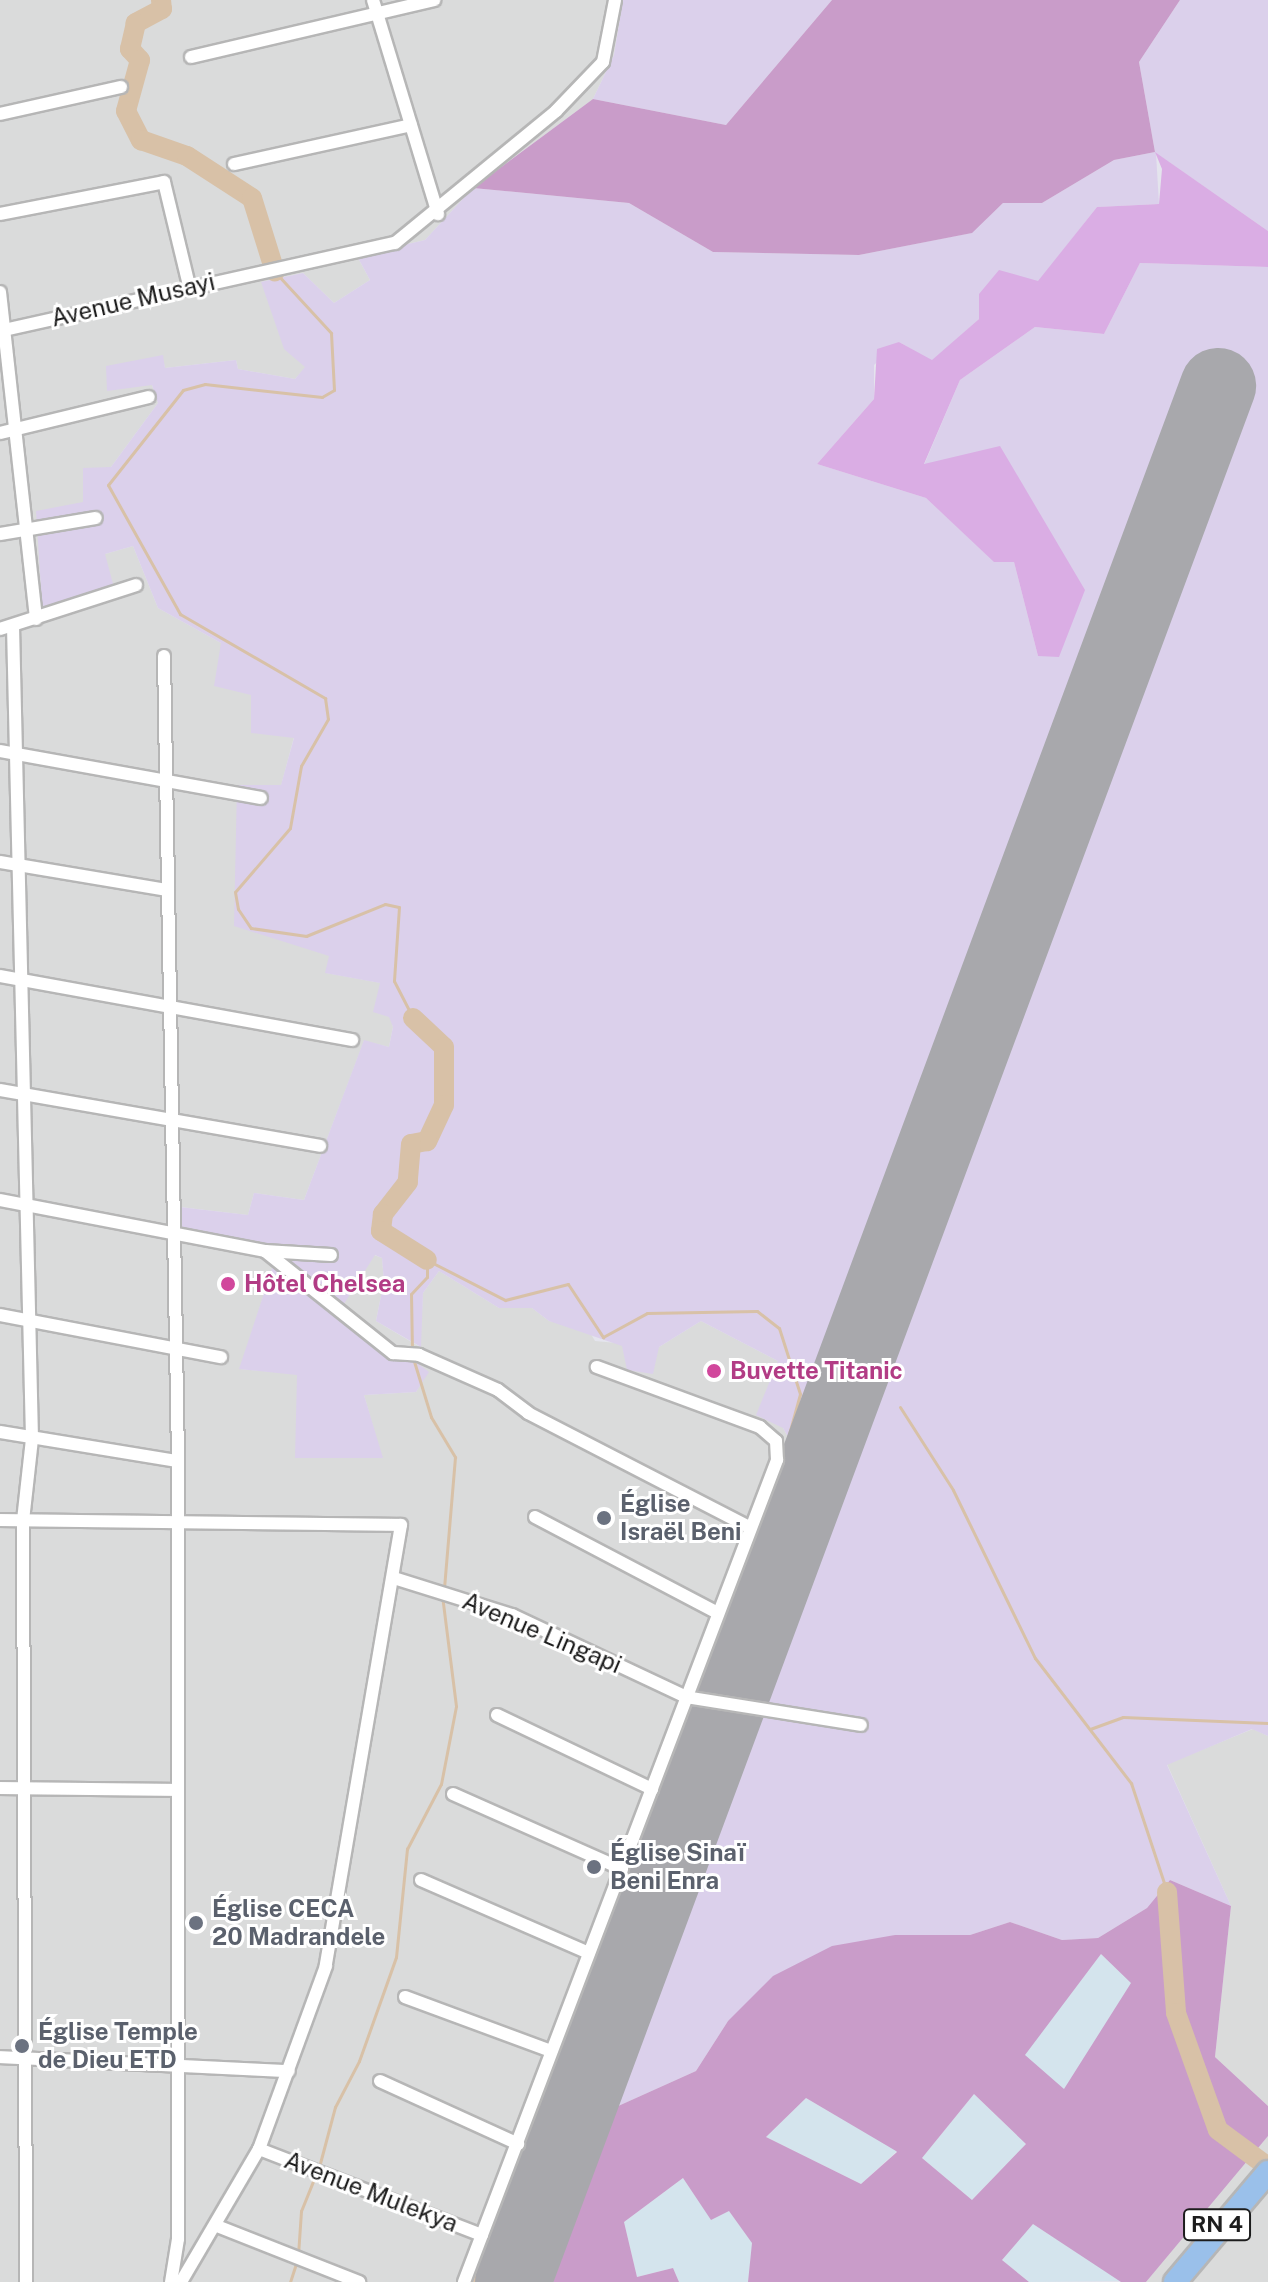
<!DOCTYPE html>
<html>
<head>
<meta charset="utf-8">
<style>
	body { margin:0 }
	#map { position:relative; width:1268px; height:2282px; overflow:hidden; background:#e4e4ed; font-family:"Public Sans",sans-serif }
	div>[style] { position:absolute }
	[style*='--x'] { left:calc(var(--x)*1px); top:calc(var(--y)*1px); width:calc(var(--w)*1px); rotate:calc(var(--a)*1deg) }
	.residential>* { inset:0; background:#dadbdb }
	.commercial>* { inset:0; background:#d4e4ed }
	.airport>* { inset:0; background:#d5d5dc }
	.farmland>* { inset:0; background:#dbd0eb }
	.grass>* { inset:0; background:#daade4 }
	.forest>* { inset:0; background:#c99cc9 }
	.stream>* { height:3px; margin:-1.5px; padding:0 1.5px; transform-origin:1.5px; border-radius:1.5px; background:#d8c1a7 }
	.river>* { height:20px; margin:-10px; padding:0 10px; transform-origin:10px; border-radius:10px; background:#d8c1a7 }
	.runway>* { height:76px; margin:-38px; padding:0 38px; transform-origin:38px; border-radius:38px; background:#a8a8ac }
	.roads { filter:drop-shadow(2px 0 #b6b6b6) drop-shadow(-2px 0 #b6b6b6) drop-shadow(0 2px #b6b6b6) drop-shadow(0 -2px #b6b6b6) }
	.minor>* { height:12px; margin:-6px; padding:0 6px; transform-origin:6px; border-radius:6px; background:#fff }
	.trunk>* { height:22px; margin:-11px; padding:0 11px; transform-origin:11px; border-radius:11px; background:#9ac0ea }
	.dots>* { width:22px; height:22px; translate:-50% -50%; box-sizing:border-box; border:4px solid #fff; border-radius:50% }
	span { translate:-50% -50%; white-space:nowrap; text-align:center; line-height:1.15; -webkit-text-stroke:6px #fff; paint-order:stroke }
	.shield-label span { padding:2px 6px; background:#fff; border:2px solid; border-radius:6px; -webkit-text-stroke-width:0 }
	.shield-label { font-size:22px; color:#1d1d1d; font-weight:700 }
	.street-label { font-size:24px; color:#1d1d1d }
	.hotel-label { font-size:24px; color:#b23c85; font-weight:700 }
	.left { translate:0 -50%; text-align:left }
	.worship-label { font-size:24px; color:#5b616d; font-weight:700 }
</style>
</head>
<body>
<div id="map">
	<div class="residential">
		<div style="clip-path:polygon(0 0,623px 0,614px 55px,593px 99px,473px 188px,425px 240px,357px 256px,370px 280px,334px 303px,303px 273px,262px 282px,306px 367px,295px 379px,238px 369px,236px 360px,165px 368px,162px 355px,152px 385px,158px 403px,111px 467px,105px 554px,133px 546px,158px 608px,221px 643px,251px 694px,294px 737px,281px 786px,237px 786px,330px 956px,326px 973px,381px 983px,393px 1027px,389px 1047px,364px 1041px,304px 1200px,254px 1193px,248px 1215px,172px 1206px,276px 1257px,240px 1369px,297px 1374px,382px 1458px,364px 1395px,416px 1392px,428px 1372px,341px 1307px,374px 1255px,382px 1258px,384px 1281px,376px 1321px,420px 1347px,423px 1293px,439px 1271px,499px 1308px,532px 1308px,549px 1321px,588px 1329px,595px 1341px,659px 1347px,701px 1321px,778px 1361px,783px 1428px,796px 1451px,484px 2282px,0 2282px)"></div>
		<div style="clip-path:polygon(1253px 1729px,1268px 1736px,1268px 2106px,1215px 2057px,1231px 1906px,1167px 1764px)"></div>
		<div style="clip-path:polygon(1268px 2136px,1268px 2282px,1146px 2282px,1206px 2207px)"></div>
	</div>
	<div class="commercial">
		<div style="clip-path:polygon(1101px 1954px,1132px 1983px,1064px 2090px,1024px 2055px)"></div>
		<div style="clip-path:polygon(974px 2094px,1026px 2144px,972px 2200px,922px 2158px)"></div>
		<div style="clip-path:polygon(806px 2098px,897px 2151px,861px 2184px,766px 2137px)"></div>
		<div style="clip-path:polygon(683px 2178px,711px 2219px,729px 2211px,753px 2243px,748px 2282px,679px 2282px,673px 2268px,637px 2277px,624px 2222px)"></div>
		<div style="clip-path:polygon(1033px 2224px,1121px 2281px,1029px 2282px,1002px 2260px)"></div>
	</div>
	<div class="airport">
		<div style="clip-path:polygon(1204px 362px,1243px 379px,553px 2282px,484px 2282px)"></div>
	</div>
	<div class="farmland">
		<div style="clip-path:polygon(623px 0,832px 0,726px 125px,593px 99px,614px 55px)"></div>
		<div style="clip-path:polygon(1180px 0,1268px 0,1268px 231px,1156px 153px,1159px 204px,1097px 207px,1038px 282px,979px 294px,979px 319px,932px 361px,899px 342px,874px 365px,874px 399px,817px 464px,926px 498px,994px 561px,1014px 562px,1038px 656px,1084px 590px,924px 465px,960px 380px,1035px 327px,1104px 334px,1140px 263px,1268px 267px,1268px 1736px,1252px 1729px,1167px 1765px,1231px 1906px,1170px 1880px,1147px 1908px,1098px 1938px,1062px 1940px,1010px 1922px,970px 1935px,895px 1935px,728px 2021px,696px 2071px,616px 2107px,1243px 379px,1203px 362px,796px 1451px,783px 1428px,756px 1415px,778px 1361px,701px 1321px,659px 1347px,653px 1374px,627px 1370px,622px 1346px,549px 1321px,532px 1308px,499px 1308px,439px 1271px,423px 1293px,421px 1347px,376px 1321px,384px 1281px,382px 1258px,375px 1255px,342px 1307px,429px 1372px,416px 1392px,364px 1395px,383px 1458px,295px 1458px,297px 1375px,239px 1369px,276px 1257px,169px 1235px,171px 1206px,248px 1215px,254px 1193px,304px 1200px,364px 1040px,389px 1047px,393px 1027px,389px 1017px,373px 1012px,380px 983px,325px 973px,329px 956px,234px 926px,237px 785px,281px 785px,294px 738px,251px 733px,251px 695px,214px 686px,221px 643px,158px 608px,133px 546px,105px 554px,115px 591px,43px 619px,36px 511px,83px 502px,83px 468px,111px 467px,158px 403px,152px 385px,107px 391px,106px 366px,163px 355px,165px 368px,236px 360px,238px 369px,295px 379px,305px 367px,284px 349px,261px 282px,303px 273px,334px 303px,370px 280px,357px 256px,425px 240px,473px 188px,629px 203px,713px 252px,859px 255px,971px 233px,1003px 203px,1042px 203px,1114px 160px,1155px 152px,1139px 62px)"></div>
	</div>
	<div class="grass">
		<div style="clip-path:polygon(1155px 152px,1268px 231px,1268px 267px,1140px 263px,1104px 334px,1035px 327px,960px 380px,924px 464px,1000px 446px,1085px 590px,1059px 657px,1038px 656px,1014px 562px,994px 562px,926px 498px,817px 464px,874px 399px,877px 349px,899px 342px,932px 360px,979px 319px,979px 294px,999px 270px,1038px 281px,1097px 207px,1159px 204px,1162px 169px)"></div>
	</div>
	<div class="forest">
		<div style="clip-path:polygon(832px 0,1180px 0,1139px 62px,1155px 152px,1114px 160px,1042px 203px,1003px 203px,972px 233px,859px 255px,713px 252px,629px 203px,473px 188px,593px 99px,726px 125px)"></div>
		<div style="clip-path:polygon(evenodd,1170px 1880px,1231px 1906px,1215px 2057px,1268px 2106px,1268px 2136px,1146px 2282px,1121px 2282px,1033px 2224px,1002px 2260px,1029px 2282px,748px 2282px,752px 2243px,729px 2211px,711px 2220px,683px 2178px,624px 2222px,637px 2277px,673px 2268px,679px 2282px,553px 2282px,616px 2107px,696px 2071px,728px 2021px,773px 1976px,832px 1946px,895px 1935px,970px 1935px,1010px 1922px,1062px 1940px,1098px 1938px,1147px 1908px,1170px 1880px,1101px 1954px,1131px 1983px,1064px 2089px,1025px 2055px,1101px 1954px,1170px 1880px,974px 2094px,1026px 2144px,972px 2200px,922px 2158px,974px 2094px,1170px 1880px,806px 2098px,896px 2151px,897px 2152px,861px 2184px,766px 2137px,806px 2098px)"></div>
	</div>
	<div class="stream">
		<div style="--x:275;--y:272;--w:83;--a:47.4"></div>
		<div style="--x:331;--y:333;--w:57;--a:87"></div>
		<div style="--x:334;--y:390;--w:14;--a:150"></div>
		<div style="--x:322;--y:397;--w:118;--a:-173.7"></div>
		<div style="--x:205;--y:384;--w:23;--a:165"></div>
		<div style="--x:183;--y:390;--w:121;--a:128.3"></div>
		<div style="--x:108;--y:485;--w:148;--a:60.8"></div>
		<div style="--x:180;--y:614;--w:168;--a:30.1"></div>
		<div style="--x:325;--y:698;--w:21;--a:82"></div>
		<div style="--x:328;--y:719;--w:54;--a:119.9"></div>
		<div style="--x:301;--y:766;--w:63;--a:100.1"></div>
		<div style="--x:290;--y:828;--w:84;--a:130.7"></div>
		<div style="--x:235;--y:892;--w:17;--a:80"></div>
		<div style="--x:238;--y:909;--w:23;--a:56"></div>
		<div style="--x:251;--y:928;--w:56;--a:8.3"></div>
		<div style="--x:306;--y:936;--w:85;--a:-22.1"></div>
		<div style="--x:385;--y:904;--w:14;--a:12"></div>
		<div style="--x:399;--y:907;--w:74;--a:93.9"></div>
		<div style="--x:394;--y:981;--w:42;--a:62.8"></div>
		<div style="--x:412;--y:1351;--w:57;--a:-91"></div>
		<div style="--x:411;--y:1294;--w:23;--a:-47"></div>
		<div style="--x:427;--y:1277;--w:17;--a:-90"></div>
		<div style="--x:427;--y:1260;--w:88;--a:27.1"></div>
		<div style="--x:505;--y:1300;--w:65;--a:-14.3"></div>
		<div style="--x:568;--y:1284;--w:64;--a:56.6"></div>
		<div style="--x:603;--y:1337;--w:50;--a:-28.6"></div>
		<div style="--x:647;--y:1313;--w:110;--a:-1"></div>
		<div style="--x:757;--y:1311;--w:28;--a:38"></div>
		<div style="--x:779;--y:1328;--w:69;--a:72.3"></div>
		<div style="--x:800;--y:1394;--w:68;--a:105.3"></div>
		<div style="--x:413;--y:1358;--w:62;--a:73"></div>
		<div style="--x:431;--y:1417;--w:47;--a:59"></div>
		<div style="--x:455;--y:1457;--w:131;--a:94.8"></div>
		<div style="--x:900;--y:1407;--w:98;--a:57.4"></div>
		<div style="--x:953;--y:1490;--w:187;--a:64"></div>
		<div style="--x:1035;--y:1658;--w:158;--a:52.5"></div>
		<div style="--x:1131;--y:1783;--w:115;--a:71.7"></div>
		<div style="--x:1090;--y:1729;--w:35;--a:-20"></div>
		<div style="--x:1123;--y:1717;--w:145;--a:2.4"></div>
		<div style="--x:319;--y:2167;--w:62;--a:-75.1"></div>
		<div style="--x:335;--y:2107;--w:52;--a:-62.4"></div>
		<div style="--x:359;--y:2061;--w:110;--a:-70.4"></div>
		<div style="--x:396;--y:1957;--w:109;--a:-84.2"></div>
		<div style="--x:407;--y:1849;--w:73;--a:-62.4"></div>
		<div style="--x:441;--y:1784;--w:79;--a:-79.1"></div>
		<div style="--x:456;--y:1706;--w:112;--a:-97.2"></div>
		<div style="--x:298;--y:2255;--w:44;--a:-86.1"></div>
		<div style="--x:301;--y:2211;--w:40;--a:-68"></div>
		<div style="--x:290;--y:2282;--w:20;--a:-72"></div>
		<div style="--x:474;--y:2282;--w:411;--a:-69.6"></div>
	</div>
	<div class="river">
		<div style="--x:161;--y:0;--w:9;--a:84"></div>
		<div style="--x:162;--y:9;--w:30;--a:152"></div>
		<div style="--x:136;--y:23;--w:27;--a:103"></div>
		<div style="--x:130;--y:49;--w:15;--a:48"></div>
		<div style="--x:140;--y:60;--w:53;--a:105.4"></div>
		<div style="--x:126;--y:111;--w:33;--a:63"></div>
		<div style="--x:141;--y:140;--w:49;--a:19.2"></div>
		<div style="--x:187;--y:156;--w:77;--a:32.9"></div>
		<div style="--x:252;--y:198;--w:77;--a:72.7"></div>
		<div style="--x:413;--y:1018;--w:42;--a:43.1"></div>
		<div style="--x:444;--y:1047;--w:58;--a:90"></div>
		<div style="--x:444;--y:1105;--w:40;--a:115"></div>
		<div style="--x:427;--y:1141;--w:16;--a:169"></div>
		<div style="--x:411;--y:1144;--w:38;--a:95"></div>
		<div style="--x:408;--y:1182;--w:41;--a:128"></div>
		<div style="--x:383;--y:1214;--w:17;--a:97"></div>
		<div style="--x:381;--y:1231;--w:54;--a:32.2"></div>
		<div style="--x:1167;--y:1892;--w:121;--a:85.7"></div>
		<div style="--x:1176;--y:2013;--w:124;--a:70.3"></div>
		<div style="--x:1218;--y:2130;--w:62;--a:36.5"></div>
	</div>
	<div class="runway">
		<div style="--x:513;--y:2282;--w:2023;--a:-69.6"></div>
	</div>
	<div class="roads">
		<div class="minor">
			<div style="--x:373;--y:0;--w:224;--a:73.1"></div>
			<div style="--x:191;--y:57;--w:250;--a:-13.2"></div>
			<div style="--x:0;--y:114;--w:124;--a:-12.6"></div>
			<div style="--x:234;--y:164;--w:181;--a:-12.4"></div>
			<div style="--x:0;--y:214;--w:167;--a:-11"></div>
			<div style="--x:164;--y:182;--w:106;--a:76.4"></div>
			<div style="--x:0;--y:292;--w:329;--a:83.7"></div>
			<div style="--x:0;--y:331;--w:405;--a:-12.6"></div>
			<div style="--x:395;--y:243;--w:208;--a:-39.3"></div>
			<div style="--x:556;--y:111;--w:68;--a:-46.2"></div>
			<div style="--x:603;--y:62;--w:63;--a:-79"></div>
			<div style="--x:0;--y:433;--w:153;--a:-13.6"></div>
			<div style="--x:0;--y:534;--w:97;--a:-9.5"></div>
			<div style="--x:13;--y:626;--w:813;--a:88.66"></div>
			<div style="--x:32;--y:1439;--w:81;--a:96.3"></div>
			<div style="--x:23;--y:1520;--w:762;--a:89.77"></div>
			<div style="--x:0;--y:629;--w:143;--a:-17.9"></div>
			<div style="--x:164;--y:656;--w:805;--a:89"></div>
			<div style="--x:178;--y:1461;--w:778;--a:90"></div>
			<div style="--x:178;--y:2239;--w:44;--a:99.2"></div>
			<div style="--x:0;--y:751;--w:265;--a:10.2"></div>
			<div style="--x:0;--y:862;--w:170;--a:9.5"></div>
			<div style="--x:0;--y:976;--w:358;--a:10.3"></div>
			<div style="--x:0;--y:1090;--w:325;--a:9.9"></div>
			<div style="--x:0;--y:1200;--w:270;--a:10.9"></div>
			<div style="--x:265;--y:1251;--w:164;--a:38.6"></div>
			<div style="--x:393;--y:1353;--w:26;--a:4"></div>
			<div style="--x:419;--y:1355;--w:86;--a:23.9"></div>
			<div style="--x:498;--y:1390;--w:38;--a:37"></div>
			<div style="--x:528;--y:1413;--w:249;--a:27.3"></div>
			<div style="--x:265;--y:1251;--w:66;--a:3.5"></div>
			<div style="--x:0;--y:1315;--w:225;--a:10.8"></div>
			<div style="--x:0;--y:1432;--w:180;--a:9.3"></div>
			<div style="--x:535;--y:1517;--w:204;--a:27.7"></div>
			<div style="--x:0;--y:1520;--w:401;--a:0.7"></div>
			<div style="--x:401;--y:1525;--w:447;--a:99.7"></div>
			<div style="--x:326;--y:1966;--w:195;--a:110.1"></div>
			<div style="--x:259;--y:2149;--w:154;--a:120.4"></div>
			<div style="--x:394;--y:1578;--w:124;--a:17.4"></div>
			<div style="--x:512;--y:1615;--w:192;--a:25.2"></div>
			<div style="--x:686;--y:1697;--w:177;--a:9.1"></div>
			<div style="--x:497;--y:1715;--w:172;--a:25.5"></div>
			<div style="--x:0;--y:1788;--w:177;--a:0.6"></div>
			<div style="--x:453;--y:1794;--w:185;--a:23.9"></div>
			<div style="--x:421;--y:1880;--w:183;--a:23.5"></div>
			<div style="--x:405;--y:1997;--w:156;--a:20.3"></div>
			<div style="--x:0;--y:2057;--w:289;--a:2.8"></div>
			<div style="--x:380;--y:2081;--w:152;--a:24.5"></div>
			<div style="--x:259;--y:2149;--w:239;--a:21.1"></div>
			<div style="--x:217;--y:2226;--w:153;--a:21.5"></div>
			<div style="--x:464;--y:2282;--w:880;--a:-69.15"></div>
			<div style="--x:777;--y:1460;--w:19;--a:-93"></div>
			<div style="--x:776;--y:1441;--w:21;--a:-139"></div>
			<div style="--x:760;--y:1427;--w:174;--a:-159.8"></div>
		</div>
		<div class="trunk">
			<div style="--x:1175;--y:2282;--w:144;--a:-49.8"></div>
		</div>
	</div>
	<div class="dots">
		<div style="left:228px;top:1284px;background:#d1479c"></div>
		<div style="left:714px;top:1371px;background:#d1479c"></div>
		<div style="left:604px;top:1518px;background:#6b7280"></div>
		<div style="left:594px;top:1867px;background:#6b7280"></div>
		<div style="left:196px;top:1923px;background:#6b7280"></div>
		<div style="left:22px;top:2046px;background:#6b7280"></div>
	</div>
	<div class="shield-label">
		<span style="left:1217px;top:2225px">RN 4</span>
	</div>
	<div class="street-label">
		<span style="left:133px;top:300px;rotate:-13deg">Avenue Musayi</span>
		<span style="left:542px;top:1633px;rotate:23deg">Avenue Lingapi</span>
		<span style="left:371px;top:2192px;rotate:21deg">Avenue Mulekya</span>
	</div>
	<div class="hotel-label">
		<span class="left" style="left:244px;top:1284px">Hôtel Chelsea</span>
		<span class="left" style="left:730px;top:1371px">Buvette Titanic</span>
	</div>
	<div class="worship-label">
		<span class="left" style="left:620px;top:1518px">Église<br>Israël Beni</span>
		<span class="left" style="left:610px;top:1867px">Église Sinaï<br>Beni Enra</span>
		<span class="left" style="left:212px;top:1923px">Église CECA<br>20 Madrandele</span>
		<span class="left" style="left:38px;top:2046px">Église Temple<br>de Dieu ETD</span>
	</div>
</div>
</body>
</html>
